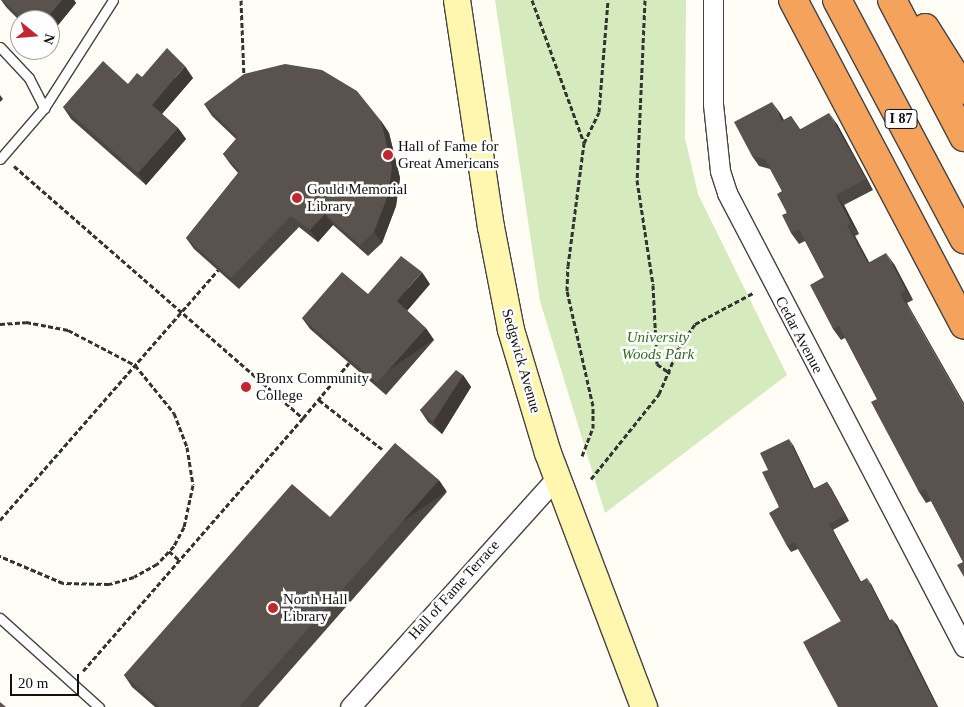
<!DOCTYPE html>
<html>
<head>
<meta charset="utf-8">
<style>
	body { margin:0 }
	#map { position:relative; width:964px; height:707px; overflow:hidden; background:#fffdf5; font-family:Georgia,serif }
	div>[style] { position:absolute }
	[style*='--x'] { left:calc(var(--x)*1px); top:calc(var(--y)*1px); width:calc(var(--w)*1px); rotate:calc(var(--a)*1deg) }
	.green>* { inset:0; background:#d5ebbd }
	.path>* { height:3px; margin-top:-1.5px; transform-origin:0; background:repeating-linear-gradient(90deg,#333 0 5px,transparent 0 7.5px) }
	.roads { filter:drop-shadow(1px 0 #444) drop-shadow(-1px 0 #444) drop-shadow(0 1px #444) drop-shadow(0 -1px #444) }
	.service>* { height:9px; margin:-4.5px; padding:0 4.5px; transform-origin:4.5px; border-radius:4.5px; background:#fff }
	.minor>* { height:19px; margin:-9.5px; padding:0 9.5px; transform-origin:9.5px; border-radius:9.5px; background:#fff }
	.secondary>* { height:26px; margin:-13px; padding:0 13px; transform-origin:13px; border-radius:13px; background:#fff6b0 }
	.motorway>* { height:28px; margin:-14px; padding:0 14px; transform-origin:14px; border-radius:14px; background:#f5a25d }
	.wall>* { inset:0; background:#4d4742 }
	.shaded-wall>* { inset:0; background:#3f3936; transform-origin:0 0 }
	.building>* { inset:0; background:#5a524d }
	.dots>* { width:14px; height:14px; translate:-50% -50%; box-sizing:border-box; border:2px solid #fff; border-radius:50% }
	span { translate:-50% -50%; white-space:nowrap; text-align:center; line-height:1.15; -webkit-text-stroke:5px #fff; paint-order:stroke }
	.shield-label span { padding:1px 4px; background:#fff; border:1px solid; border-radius:4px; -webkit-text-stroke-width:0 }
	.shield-label { font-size:14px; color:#111; font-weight:700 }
	.poi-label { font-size:15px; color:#111 }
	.left { translate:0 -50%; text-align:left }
	.street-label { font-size:15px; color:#111 }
	.park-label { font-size:15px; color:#2f6b1f; font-style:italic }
	.north { position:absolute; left:10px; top:10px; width:50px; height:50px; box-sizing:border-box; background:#fff; border:1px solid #a0a0a0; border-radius:50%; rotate:107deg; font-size:14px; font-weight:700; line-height:20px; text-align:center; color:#111 }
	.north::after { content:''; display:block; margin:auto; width:18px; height:22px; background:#c4262e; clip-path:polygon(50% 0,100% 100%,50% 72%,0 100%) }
	.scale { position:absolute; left:10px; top:674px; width:69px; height:22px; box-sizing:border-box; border:2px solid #111; border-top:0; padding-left:6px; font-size:15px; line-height:18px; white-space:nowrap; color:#111; -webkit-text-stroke:4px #fff; paint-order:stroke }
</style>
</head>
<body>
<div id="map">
	<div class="green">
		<div style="clip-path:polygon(495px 0,686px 0,685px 138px,698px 194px,787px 375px,605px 513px,540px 301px)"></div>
	</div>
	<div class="path">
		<div style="--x:241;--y:0;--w:77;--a:87.8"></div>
		<div style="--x:532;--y:0;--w:152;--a:70"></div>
		<div style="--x:645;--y:0;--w:180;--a:92.5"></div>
		<div style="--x:637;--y:180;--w:106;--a:81.3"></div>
		<div style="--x:653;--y:285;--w:79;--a:87.1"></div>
		<div style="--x:657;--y:364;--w:16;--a:35"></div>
		<div style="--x:14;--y:166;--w:383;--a:41.1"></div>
		<div style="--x:303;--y:418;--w:335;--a:131"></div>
		<div style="--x:0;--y:324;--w:26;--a:-4"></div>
		<div style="--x:26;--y:322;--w:43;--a:10.8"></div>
		<div style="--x:68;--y:330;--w:76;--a:27.6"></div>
		<div style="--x:135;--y:365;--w:62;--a:50.9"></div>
		<div style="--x:174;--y:413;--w:36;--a:69"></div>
		<div style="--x:187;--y:447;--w:38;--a:81"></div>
		<div style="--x:193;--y:485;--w:43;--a:102.1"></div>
		<div style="--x:184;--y:527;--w:21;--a:118"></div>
		<div style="--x:174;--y:546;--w:25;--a:133"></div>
		<div style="--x:157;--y:564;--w:26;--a:151"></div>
		<div style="--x:134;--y:577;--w:26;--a:164"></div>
		<div style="--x:109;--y:584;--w:46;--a:-178.8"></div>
		<div style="--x:63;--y:583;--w:69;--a:-156.8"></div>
		<div style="--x:319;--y:400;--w:80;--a:37.9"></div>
		<div style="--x:303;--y:418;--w:72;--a:-50.1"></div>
		<div style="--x:582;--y:456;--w:30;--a:-69"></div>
		<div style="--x:593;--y:428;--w:22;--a:-90"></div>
		<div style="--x:593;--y:406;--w:118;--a:-102.7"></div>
		<div style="--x:567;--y:291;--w:25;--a:-88"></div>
		<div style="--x:568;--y:266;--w:124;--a:-82.6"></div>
		<div style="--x:584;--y:143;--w:34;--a:-64"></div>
		<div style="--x:599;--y:112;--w:112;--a:-85.4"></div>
		<div style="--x:591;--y:479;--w:109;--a:-51.3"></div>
		<div style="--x:659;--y:394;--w:51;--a:-66.9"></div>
		<div style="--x:679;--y:347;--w:28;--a:-55"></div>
		<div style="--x:695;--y:324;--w:66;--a:-28.1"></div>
		<div style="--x:0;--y:520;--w:332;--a:-48.9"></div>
		<div style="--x:169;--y:551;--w:13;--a:42"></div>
	</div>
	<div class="roads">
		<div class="service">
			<div style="--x:0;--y:47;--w:42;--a:46.9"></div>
			<div style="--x:29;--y:78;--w:34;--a:63"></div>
			<div style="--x:0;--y:159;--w:67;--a:-49.2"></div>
			<div style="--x:44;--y:108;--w:128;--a:-57.4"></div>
			<div style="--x:0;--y:618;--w:133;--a:42"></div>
		</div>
		<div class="minor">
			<div style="--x:713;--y:0;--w:104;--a:90"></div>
			<div style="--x:713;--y:104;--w:67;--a:84"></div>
			<div style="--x:720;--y:171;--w:23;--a:72"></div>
			<div style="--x:727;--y:193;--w:512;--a:62.43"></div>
			<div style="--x:350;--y:707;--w:312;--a:-48"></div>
		</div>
		<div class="secondary">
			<div style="--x:457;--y:0;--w:230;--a:81.5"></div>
			<div style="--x:491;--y:227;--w:105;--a:79"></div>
			<div style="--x:511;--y:330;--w:128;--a:73.3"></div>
			<div style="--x:548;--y:453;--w:272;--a:69.3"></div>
		</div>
		<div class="motorway">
			<div style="--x:793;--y:0;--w:367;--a:62.2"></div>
			<div style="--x:837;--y:0;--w:271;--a:62"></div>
			<div style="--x:892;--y:0;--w:155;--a:62.3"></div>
			<div style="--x:925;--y:28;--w:73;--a:57.8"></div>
		</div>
	</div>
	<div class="wall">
		<div style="clip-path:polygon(1px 0,74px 0,76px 3px,50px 35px,50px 20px,20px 20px,20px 21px,6px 7px)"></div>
		<div style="clip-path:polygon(142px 77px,193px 78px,162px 114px,178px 128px,186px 139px,146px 185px,71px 119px,63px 107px,128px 84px)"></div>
		<div style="clip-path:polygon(204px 104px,381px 121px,389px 133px,400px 178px,396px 206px,382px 243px,368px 256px,333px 225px,318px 242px,299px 227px,239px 289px,194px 249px,186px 238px,238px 173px,231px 165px,223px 154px,236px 139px,212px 116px)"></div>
		<div style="clip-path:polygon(780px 113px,784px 120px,791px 116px,800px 129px,837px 124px,873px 190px,844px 205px,859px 234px,855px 236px,869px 262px,894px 264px,913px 300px,907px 303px,963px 562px,931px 501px,926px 503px,919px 492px,877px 399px,845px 338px,841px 340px,833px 329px,824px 277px,805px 241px,799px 244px,791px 233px,782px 191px,770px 169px,759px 166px,752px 156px)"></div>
		<div style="clip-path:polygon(430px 284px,407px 311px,434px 340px,386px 395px,310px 329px,302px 318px,368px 294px)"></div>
		<div style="clip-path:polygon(463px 375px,471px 387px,442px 434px,428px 422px,420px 410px)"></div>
		<div style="clip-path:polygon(793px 445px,814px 489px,827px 482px,831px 488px,849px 521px,833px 530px,860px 581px,871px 584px,890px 621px,897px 625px,938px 707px,838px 707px,841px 621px,798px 549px,791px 552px,787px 546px,779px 507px,768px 470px)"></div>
		<div style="clip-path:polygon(447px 492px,258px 707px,155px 707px,132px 687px,124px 675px,330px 517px)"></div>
	</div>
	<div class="shaded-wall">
		<div style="clip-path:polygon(62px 0,74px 0,76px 3px,50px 35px,50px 20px,45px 20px)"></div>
		<div style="clip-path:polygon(185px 66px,193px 78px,160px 116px,152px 105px)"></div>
		<div style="clip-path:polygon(0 95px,3px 99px,0 102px)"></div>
		<div style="clip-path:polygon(772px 102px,780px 113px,789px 131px,782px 121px)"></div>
		<div style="clip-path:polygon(829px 113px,837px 124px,873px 190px,866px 179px)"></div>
		<div style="clip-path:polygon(381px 121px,389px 133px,400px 178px,396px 206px,382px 243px,374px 232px)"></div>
		<div style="clip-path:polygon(178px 128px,186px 139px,146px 185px,138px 173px)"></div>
		<div style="clip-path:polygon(836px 195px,844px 205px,859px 234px,851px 223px)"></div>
		<div style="clip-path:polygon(325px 214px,333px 225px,318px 242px,310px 230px)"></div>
		<div style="clip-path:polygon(847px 225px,855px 236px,875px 274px,868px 263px)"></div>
		<div style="clip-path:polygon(886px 253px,894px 264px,913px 300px,906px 290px)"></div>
		<div style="clip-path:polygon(422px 272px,430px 284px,405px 313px,397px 301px)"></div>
		<div style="clip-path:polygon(900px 293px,907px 303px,964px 403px,964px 406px)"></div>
		<div style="left:426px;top:328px;width:14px;height:74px;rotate:56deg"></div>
		<div style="clip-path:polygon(463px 375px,471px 387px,442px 434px,433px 422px)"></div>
		<div style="clip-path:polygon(789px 439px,793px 445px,817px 495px,813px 489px)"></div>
		<div style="left:439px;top:480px;width:14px;height:303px;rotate:56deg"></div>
		<div style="clip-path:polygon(827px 482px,831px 488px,849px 521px,845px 515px)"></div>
		<div style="clip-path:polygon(829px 524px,833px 530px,864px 587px,860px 582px)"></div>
		<div style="clip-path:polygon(867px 578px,871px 584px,893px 627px,889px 621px)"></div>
		<div style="clip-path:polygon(892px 619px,897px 625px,938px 707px,937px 707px)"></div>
	</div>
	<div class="building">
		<div style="clip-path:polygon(2px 0,62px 0,45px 20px,23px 20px)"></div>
		<div style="clip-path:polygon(167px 48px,185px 66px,152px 105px,178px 128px,138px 173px,63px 107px,103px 61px,128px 84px,137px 73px,142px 77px)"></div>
		<div style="clip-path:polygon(285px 64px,322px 70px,357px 91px,381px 121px,392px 167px,388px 195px,374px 232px,360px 245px,325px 214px,310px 230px,291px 216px,231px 278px,186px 238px,240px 171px,223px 154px,238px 137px,204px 104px,244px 74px)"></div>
		<div style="clip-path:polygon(772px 102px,782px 121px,791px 116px,799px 130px,829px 113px,866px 179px,836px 195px,851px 223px,847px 225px,868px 263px,886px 253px,906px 290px,900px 293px,964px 406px,964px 577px,957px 565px,963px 562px,925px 489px,919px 492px,871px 402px,877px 399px,839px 326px,833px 329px,810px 285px,824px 277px,799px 229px,791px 233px,782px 215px,787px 213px,777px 194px,782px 191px,765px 159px,752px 156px,734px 122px)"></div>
		<div style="clip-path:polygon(401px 256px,422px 272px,397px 301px,426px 328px,377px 383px,302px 318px,342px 272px,368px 294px)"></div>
		<div style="clip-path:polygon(456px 370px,463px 375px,433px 422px,420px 410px)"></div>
		<div style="clip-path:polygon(789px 439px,813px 489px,827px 482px,845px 515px,829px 524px,860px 582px,867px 578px,889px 621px,892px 619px,937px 707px,838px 707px,803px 642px,841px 621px,794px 542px,787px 546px,769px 513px,779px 507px,762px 472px,768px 470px,760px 453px)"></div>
		<div style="clip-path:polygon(395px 443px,439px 480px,239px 707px,160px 707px,124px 675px,292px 484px,330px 517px)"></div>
		<div style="clip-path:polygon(0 702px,6px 707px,0 707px)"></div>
	</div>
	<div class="dots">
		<div style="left:388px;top:155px;background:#c4262e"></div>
		<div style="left:297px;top:198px;background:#c4262e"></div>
		<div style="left:246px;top:387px;background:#c4262e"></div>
		<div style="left:273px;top:608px;background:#c4262e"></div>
	</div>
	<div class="shield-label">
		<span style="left:901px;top:119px">I 87</span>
	</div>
	<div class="poi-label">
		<span class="left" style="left:398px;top:155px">Hall of Fame for<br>Great Americans</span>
		<span class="left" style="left:307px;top:198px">Gould Memorial<br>Library</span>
		<span class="left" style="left:256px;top:387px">Bronx Community<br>College</span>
		<span class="left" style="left:283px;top:608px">North Hall<br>Library</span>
	</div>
	<div class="street-label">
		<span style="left:799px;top:335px;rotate:62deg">Cedar Avenue</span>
		<span style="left:521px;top:361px;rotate:74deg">Sedgwick Avenue</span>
		<span style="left:454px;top:590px;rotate:-48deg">Hall of Fame Terrace</span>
	</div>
	<div class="park-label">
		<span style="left:658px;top:346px">University<br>Woods Park</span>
	</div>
	<div class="north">N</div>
	<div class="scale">20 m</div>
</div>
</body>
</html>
